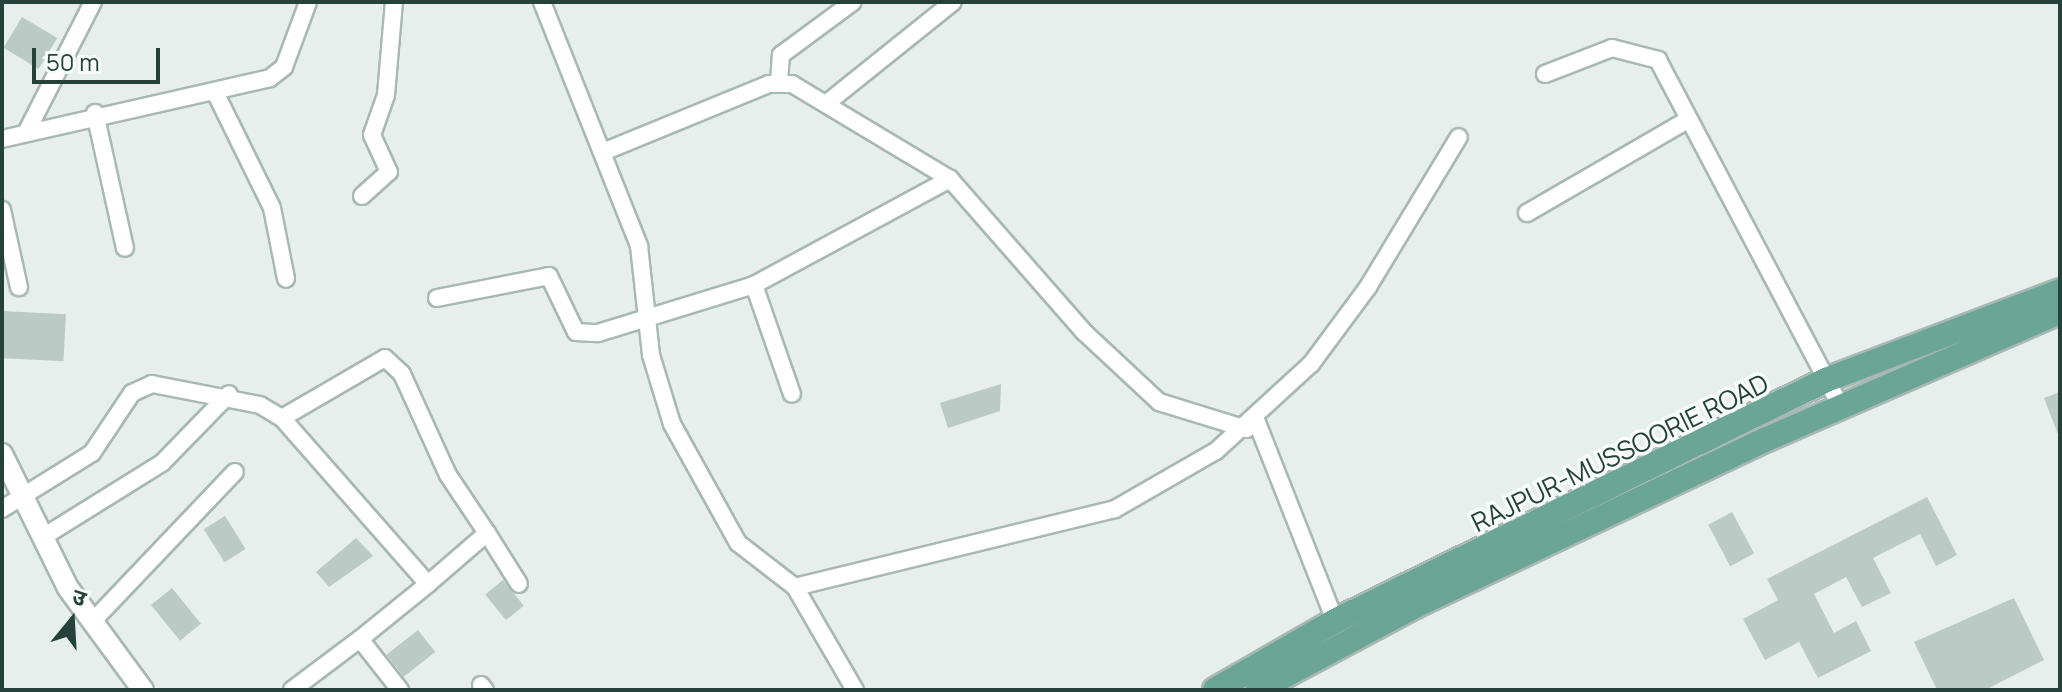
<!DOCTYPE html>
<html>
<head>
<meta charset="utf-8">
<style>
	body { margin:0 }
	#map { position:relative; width:2062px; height:692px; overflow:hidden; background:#e6efeb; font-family:Manrope,"Noto Sans Devanagari",sans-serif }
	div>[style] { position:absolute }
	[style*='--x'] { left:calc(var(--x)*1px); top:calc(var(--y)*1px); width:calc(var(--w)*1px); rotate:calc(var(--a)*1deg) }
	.building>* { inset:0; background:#bbcac4; transform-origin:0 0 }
	.roads { filter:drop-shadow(2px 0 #a8b8b2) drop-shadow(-2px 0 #a8b8b2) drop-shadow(0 2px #a8b8b2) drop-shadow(0 -2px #a8b8b2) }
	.minor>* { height:16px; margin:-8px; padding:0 8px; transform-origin:8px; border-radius:8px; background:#fff }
	.tertiary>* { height:20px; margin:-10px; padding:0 10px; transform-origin:10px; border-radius:10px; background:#fff }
	.primary>* { height:24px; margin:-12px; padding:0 12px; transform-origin:12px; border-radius:12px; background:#6aa596 }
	span { translate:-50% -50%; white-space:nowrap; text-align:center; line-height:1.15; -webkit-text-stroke:7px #f7fbf9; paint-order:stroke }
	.street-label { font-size:26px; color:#24423a }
	.frame { position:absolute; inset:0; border:4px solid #24423a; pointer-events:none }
	.north { position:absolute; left:32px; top:580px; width:80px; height:80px; -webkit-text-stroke:6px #f7fbf9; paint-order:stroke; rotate:18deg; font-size:22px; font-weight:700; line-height:32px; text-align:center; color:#24423a }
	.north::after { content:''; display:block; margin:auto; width:28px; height:36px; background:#24423a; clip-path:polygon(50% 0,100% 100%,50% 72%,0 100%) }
	.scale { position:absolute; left:32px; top:48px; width:128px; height:36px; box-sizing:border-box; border:4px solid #24423a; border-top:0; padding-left:10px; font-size:24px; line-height:28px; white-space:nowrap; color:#24423a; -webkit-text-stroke:6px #f7fbf9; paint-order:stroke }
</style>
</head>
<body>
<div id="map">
	<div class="building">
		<div style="left:22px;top:17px;width:41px;height:36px;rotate:31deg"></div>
		<div style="left:2px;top:311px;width:64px;height:47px;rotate:3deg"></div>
		<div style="clip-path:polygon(1001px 384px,1000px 411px,948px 428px,940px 403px)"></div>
		<div style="clip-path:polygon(2060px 392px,2060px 437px,2059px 437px,2044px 398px)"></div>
		<div style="clip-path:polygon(1927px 497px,1957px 555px,1936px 566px,1920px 534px,1873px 558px,1891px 593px,1862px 607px,1846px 577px,1814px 594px,1834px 633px,1856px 621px,1871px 651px,1818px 678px,1799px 642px,1765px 660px,1743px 619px,1778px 600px,1767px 579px)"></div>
		<div style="left:1732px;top:512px;width:47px;height:27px;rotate:62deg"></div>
		<div style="left:225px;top:516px;width:39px;height:25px;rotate:58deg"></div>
		<div style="clip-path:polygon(356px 538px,373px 556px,329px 587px,316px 572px)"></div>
		<div style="left:503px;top:580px;width:33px;height:23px;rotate:51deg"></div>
		<div style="left:172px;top:588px;width:46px;height:27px;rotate:51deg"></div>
		<div style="clip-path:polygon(2014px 598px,2044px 660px,1985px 690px,1937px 690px,1914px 642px)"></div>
		<div style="left:418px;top:630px;width:28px;height:40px;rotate:52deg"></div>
	</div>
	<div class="roads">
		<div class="minor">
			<div style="--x:542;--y:2;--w:263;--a:68.3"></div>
			<div style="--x:639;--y:246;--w:110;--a:83.7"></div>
			<div style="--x:651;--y:355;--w:72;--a:73.1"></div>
			<div style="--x:672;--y:424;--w:136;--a:61"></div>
			<div style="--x:738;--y:543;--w:72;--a:37.7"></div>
			<div style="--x:795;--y:587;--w:329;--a:-13.7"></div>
			<div style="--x:1115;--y:509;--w:116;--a:-29.9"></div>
			<div style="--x:1216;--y:451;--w:129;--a:-42.5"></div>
			<div style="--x:1311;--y:364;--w:96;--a:-53.5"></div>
			<div style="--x:1368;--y:287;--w:175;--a:-58.8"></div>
			<div style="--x:1545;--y:74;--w:72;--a:-21.2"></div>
			<div style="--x:1612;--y:48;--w:48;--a:14.6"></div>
			<div style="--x:1658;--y:60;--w:390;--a:62.2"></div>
			<div style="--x:779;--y:82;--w:27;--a:-86"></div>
			<div style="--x:781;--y:55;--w:89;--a:-36.4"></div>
			<div style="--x:215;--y:92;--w:129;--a:63.8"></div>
			<div style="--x:272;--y:208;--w:72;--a:78.8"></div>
			<div style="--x:827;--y:103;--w:161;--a:-38.7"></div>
			<div style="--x:95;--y:113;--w:138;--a:77.5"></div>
			<div style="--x:26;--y:133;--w:147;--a:-62.9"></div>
			<div style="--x:2;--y:139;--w:275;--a:-12.8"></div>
			<div style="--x:270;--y:78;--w:18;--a:-38"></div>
			<div style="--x:284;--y:67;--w:69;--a:-69.7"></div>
			<div style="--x:603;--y:152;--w:179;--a:-22.3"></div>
			<div style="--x:769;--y:84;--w:23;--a:0"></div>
			<div style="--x:792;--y:84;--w:184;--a:31"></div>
			<div style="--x:950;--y:179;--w:203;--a:48.8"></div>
			<div style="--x:1084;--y:332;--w:103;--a:43"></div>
			<div style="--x:1159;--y:402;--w:92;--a:17.1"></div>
			<div style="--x:362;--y:196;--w:36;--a:-42"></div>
			<div style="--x:389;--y:172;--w:41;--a:-114.7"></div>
			<div style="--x:372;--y:135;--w:42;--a:-70.7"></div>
			<div style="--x:386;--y:95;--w:93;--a:-85.1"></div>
			<div style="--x:2;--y:210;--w:79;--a:77.6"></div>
			<div style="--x:1527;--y:213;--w:187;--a:-30.1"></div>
			<div style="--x:754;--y:285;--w:115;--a:70.8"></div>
			<div style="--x:437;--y:298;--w:114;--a:-11.1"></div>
			<div style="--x:549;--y:276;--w:62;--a:64.3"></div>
			<div style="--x:576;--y:332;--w:22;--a:3"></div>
			<div style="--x:598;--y:333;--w:163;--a:-17.1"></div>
			<div style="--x:754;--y:285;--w:223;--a:-28.4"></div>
			<div style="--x:282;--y:418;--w:119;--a:-30.2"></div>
			<div style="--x:385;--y:358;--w:23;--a:43"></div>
			<div style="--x:402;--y:374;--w:111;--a:65.5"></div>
			<div style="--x:448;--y:475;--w:70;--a:56.1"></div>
			<div style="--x:1256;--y:420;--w:216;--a:68.5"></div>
			<div style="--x:2;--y:509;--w:106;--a:-31.9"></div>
			<div style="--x:92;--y:453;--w:72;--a:-56.3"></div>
			<div style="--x:132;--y:393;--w:22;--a:-24"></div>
			<div style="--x:152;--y:384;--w:110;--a:11"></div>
			<div style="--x:260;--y:405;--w:26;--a:31"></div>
			<div style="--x:282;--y:418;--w:221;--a:48.7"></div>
			<div style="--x:428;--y:584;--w:87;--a:141"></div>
			<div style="--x:360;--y:639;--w:65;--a:51.9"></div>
			<div style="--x:43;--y:537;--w:140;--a:-31.9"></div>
			<div style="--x:162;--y:463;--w:96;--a:-45.8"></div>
			<div style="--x:428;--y:584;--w:78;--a:-40.8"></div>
			<div style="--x:487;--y:533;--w:60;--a:57.9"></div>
			<div style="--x:795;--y:587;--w:119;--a:59.8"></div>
			<div style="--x:92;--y:622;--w:207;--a:-46.4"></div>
			<div style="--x:481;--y:685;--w:6;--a:51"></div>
			<div style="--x:292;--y:690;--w:85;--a:-36.9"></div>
		</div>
		<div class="tertiary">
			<div style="--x:2;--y:454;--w:149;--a:63.8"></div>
			<div style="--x:68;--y:588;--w:127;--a:53.7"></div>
		</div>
		<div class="primary">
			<div style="--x:1215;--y:690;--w:138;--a:-29.9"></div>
			<div style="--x:1335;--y:621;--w:547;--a:-26.14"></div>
			<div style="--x:1826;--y:380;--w:250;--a:-20.8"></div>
			<div style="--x:1258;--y:690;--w:178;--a:-28.1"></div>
			<div style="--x:1415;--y:606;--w:387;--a:-25.4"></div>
			<div style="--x:1765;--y:440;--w:322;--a:-23.5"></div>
		</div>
	</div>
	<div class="street-label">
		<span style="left:1620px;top:453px;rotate:-26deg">RAJPUR-MUSSOORIE ROAD</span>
	</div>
	<div class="frame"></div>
	<div class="north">उ</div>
	<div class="scale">50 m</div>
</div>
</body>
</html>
